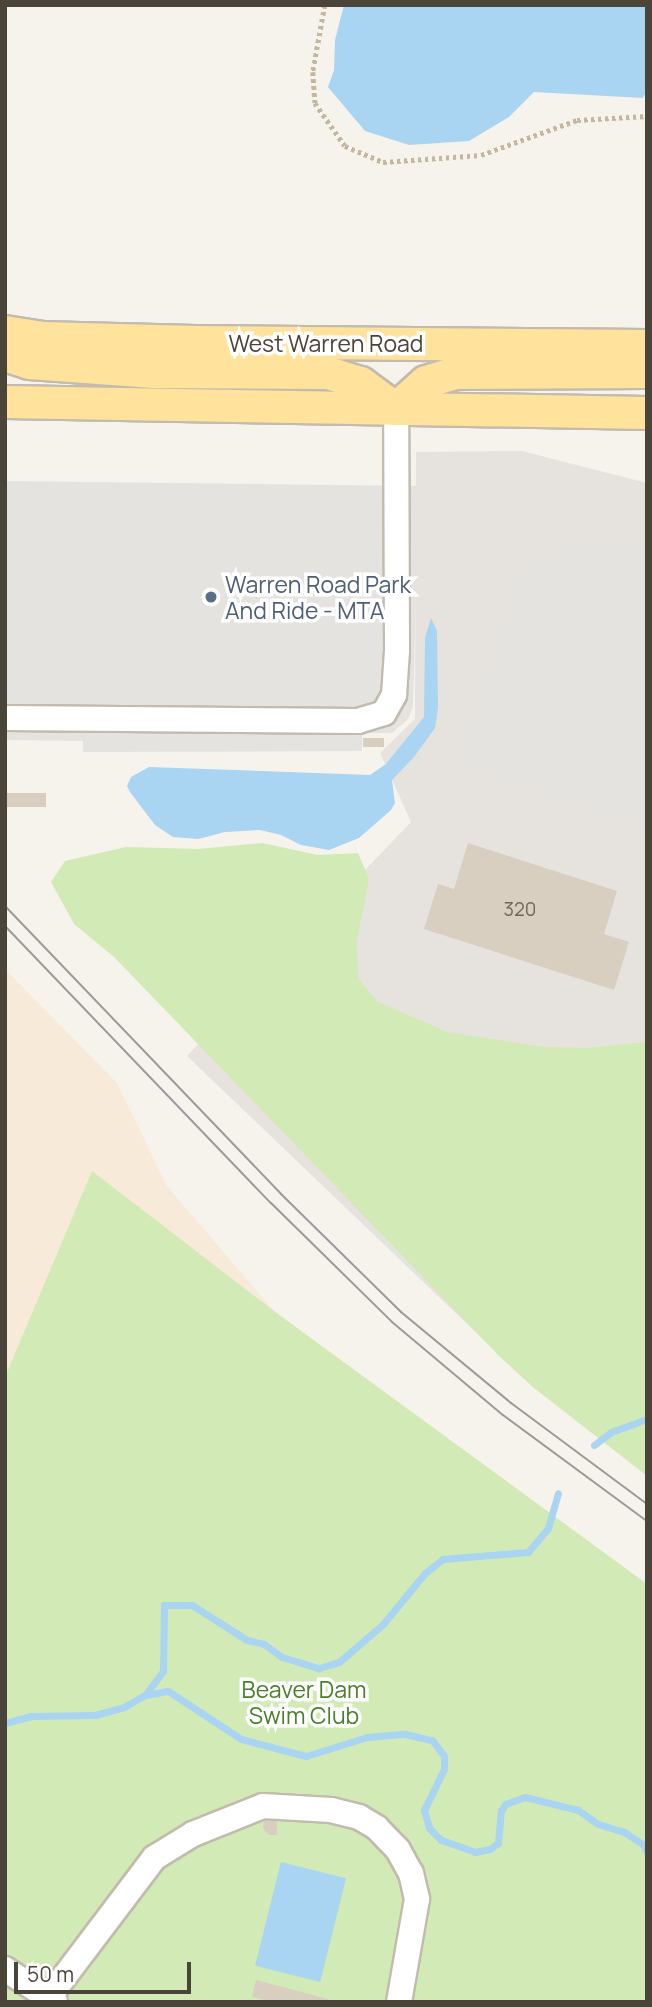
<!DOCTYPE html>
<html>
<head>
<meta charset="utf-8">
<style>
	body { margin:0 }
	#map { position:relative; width:652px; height:2007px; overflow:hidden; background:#f6f3ec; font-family:Manrope,sans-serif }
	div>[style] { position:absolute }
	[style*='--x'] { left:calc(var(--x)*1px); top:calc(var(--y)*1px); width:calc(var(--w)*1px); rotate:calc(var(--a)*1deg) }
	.commercial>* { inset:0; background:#f7ead8 }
	.industrial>* { inset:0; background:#e6e2dd }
	.green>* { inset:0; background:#d2eab5 }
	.parking>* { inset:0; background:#e5e3e0 }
	.water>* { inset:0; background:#a9d4f2; transform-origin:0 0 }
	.stream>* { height:7px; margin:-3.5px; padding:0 3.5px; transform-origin:3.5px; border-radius:3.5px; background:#a9d4f2 }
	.building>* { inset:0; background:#d8cfc1; transform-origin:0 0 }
	.path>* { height:4.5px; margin-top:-2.25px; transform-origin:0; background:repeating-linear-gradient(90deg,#c4b79f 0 3.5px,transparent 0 7px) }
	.roads { filter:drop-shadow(2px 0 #c2bbae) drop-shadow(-2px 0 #c2bbae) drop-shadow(0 2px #c2bbae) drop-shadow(0 -2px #c2bbae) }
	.minor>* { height:24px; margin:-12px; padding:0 12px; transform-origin:12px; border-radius:12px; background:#fff }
	.major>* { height:32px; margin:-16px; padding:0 16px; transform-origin:16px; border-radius:16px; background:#ffe39c }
	.tram>* { height:2px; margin:-1px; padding:0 1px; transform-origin:1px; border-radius:1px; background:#9a9a9a }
	.dots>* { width:19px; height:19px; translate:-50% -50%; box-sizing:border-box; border:4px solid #fff; border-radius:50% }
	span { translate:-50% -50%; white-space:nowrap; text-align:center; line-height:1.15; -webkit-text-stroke:7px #fff; paint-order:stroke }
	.number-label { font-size:19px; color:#6e675b }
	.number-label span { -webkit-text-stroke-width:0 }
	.street-label { font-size:23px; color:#4b4439 }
	.service-label { font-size:23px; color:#4e5e75 }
	.left { translate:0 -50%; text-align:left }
	.park-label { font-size:23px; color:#4a7f2a }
	.frame { position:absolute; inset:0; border:7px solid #4b4439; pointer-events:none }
	.scale { position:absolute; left:14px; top:1962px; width:177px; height:32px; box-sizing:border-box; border:4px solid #4b4439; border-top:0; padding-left:9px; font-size:21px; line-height:24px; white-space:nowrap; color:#4b4439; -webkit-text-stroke:5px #fff; paint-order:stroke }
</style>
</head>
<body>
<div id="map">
	<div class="commercial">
		<div style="clip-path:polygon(5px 969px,117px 1083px,167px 1186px,274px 1311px,92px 1172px,5px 1377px)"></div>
	</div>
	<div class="industrial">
		<div style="clip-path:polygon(522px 451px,647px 483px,647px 1050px,534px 1388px,187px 1056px,411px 822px,380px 753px,415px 719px,416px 452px)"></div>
	</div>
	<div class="green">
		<div style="clip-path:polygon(262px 843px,318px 855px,358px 853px,369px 879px,356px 945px,359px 979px,378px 1002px,447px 1032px,545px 1047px,587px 1048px,647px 1042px,647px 1476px,534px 1388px,499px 1356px,114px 957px,74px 924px,51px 882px,65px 861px,126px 847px,198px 849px)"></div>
		<div style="clip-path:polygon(92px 1171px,274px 1311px,647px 1584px,647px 2002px,5px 2002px,5px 1377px)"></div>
	</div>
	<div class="parking">
		<div style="clip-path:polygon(5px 481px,419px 486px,413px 707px,408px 719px,392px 733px,362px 733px,362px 751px,83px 752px,83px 741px,5px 740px)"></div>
		<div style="clip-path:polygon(594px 539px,615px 540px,647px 549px,647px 824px,458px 762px,520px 565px,541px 568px,550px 556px,569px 545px)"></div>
	</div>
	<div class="water">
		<div style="clip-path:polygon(344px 5px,647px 5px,647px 90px,643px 98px,534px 92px,509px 117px,469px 141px,409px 145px,365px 131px,328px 87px,334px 70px,335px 40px)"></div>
		<div style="clip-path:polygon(431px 618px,437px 631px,438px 708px,435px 728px,414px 757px,392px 780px,395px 803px,391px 810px,359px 838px,329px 850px,301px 845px,281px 835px,260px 830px,225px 832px,198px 839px,173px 837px,155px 825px,130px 792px,127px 786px,131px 777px,149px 767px,370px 775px,386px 764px,424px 717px,425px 638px)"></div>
		<div style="left:281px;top:1862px;width:67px;height:107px;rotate:14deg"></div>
	</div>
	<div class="stream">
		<div style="--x:594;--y:1445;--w:21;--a:-37"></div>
		<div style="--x:611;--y:1432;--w:38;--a:-20"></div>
		<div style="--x:145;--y:1695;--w:30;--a:-53"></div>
		<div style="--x:163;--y:1671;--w:66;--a:-89.1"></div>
		<div style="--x:164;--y:1605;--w:28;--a:0"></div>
		<div style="--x:192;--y:1605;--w:65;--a:32.5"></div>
		<div style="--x:247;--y:1640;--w:17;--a:13"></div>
		<div style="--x:264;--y:1644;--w:22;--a:36"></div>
		<div style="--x:282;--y:1657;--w:39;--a:17"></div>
		<div style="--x:319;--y:1668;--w:21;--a:-17"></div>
		<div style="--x:339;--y:1662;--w:58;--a:-40.8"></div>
		<div style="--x:383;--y:1624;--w:66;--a:-50.5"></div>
		<div style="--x:425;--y:1573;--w:23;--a:-38"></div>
		<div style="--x:443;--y:1559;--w:85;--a:-4.7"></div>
		<div style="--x:528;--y:1552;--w:31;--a:-50"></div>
		<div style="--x:548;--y:1528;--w:36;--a:-74"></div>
		<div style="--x:5;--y:1723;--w:28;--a:-15"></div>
		<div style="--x:32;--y:1716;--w:63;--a:-0.9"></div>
		<div style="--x:95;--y:1715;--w:30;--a:-15"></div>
		<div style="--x:124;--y:1707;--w:24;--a:-30"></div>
		<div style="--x:145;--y:1695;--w:23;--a:-10"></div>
		<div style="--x:168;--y:1691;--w:87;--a:33.3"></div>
		<div style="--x:241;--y:1739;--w:67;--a:14.7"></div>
		<div style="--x:306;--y:1756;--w:64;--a:-17.3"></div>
		<div style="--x:367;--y:1737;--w:38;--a:-5"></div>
		<div style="--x:405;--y:1734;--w:28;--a:13"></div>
		<div style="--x:432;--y:1740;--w:20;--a:53"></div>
		<div style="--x:444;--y:1756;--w:13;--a:90"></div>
		<div style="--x:444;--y:1769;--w:46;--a:116"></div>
		<div style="--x:424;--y:1810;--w:19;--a:74"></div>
		<div style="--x:429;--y:1828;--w:17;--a:45"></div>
		<div style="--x:441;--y:1840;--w:36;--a:19"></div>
		<div style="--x:475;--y:1852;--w:15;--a:-11"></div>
		<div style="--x:490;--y:1849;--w:10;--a:-37"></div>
		<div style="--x:498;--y:1843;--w:32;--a:-85"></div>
		<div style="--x:501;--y:1811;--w:8;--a:-60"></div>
		<div style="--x:505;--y:1804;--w:21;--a:-19"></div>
		<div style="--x:525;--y:1797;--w:55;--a:13.8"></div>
		<div style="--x:578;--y:1810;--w:24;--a:35"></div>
		<div style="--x:598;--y:1824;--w:27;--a:17"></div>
		<div style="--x:624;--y:1832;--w:24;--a:33"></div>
		<div style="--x:644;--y:1845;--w:9;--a:69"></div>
	</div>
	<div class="building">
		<div style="left:363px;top:738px;width:21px;height:9px"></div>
		<div style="left:5px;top:793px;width:41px;height:14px"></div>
		<div style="clip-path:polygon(468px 843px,617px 891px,604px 934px,629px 942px,614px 990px,424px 929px,438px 884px,454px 889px)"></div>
		<div style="clip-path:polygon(264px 1818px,277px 1819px,277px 1835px,269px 1835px,263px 1828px)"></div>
		<div style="clip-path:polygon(256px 1980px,328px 1999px,327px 2002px,272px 2002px,252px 1997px)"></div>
	</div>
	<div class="path">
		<div style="--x:325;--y:5;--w:68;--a:100.2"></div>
		<div style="--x:313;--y:72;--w:31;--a:86"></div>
		<div style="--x:315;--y:103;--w:52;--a:55.1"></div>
		<div style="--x:345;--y:146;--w:41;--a:22.8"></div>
		<div style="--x:383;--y:162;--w:98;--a:-4.1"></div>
		<div style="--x:481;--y:155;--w:102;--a:-20"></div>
		<div style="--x:577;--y:120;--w:70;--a:-3.3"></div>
	</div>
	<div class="roads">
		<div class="minor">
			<div style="--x:5;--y:718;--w:353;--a:0.5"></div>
			<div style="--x:358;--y:721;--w:27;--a:-17"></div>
			<div style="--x:384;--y:713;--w:21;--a:-61"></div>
			<div style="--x:394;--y:695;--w:44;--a:-86.1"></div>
			<div style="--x:397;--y:651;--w:242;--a:-90.2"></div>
			<div style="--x:5;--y:1969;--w:60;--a:33.4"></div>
			<div style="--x:49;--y:1997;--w:174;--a:-52.9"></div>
			<div style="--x:154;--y:1858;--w:46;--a:-31.6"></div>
			<div style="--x:193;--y:1834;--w:75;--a:-21.8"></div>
			<div style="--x:263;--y:1806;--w:68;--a:3.4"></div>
			<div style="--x:331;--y:1810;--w:29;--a:14"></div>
			<div style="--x:359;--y:1817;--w:21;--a:31"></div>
			<div style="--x:377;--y:1828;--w:30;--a:46"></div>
			<div style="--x:398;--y:1850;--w:26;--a:61"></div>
			<div style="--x:411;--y:1873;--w:27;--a:77"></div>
			<div style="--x:417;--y:1899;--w:105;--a:99.9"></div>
		</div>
		<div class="major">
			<div style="--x:5;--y:332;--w:37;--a:9"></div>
			<div style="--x:42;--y:338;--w:153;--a:1.5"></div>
			<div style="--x:195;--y:342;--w:452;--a:0.5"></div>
			<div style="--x:5;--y:355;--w:26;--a:18"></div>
			<div style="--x:30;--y:363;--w:124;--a:4.2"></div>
			<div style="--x:154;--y:372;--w:174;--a:0.3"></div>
			<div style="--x:328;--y:373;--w:34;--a:17"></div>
			<div style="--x:361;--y:383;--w:44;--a:36.6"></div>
			<div style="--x:5;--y:402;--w:642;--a:0.98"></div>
			<div style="--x:396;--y:409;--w:40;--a:-42"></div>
			<div style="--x:426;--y:382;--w:30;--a:-17"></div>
			<div style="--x:455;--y:373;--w:192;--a:-0.3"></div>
		</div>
	</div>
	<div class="tram">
		<div style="--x:5;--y:906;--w:399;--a:46.2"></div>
		<div style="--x:281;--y:1194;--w:168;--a:44.5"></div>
		<div style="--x:401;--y:1312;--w:143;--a:39.6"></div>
		<div style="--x:511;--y:1403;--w:169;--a:36.6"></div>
		<div style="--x:5;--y:926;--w:384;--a:46.2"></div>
		<div style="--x:271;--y:1203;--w:170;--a:44.5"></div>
		<div style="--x:392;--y:1322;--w:145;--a:40"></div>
		<div style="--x:503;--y:1415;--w:179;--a:36.4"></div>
	</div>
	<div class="dots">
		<div style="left:211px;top:597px;background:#5c6f8a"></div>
	</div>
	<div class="number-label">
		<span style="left:520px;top:910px">320</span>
	</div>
	<div class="street-label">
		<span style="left:326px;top:343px">West Warren Road</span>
	</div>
	<div class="service-label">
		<span class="left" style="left:225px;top:597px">Warren Road Park<br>And Ride - MTA</span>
	</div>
	<div class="park-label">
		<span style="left:304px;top:1702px">Beaver Dam<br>Swim Club</span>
	</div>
	<div class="frame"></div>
	<div class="scale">50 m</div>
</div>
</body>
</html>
